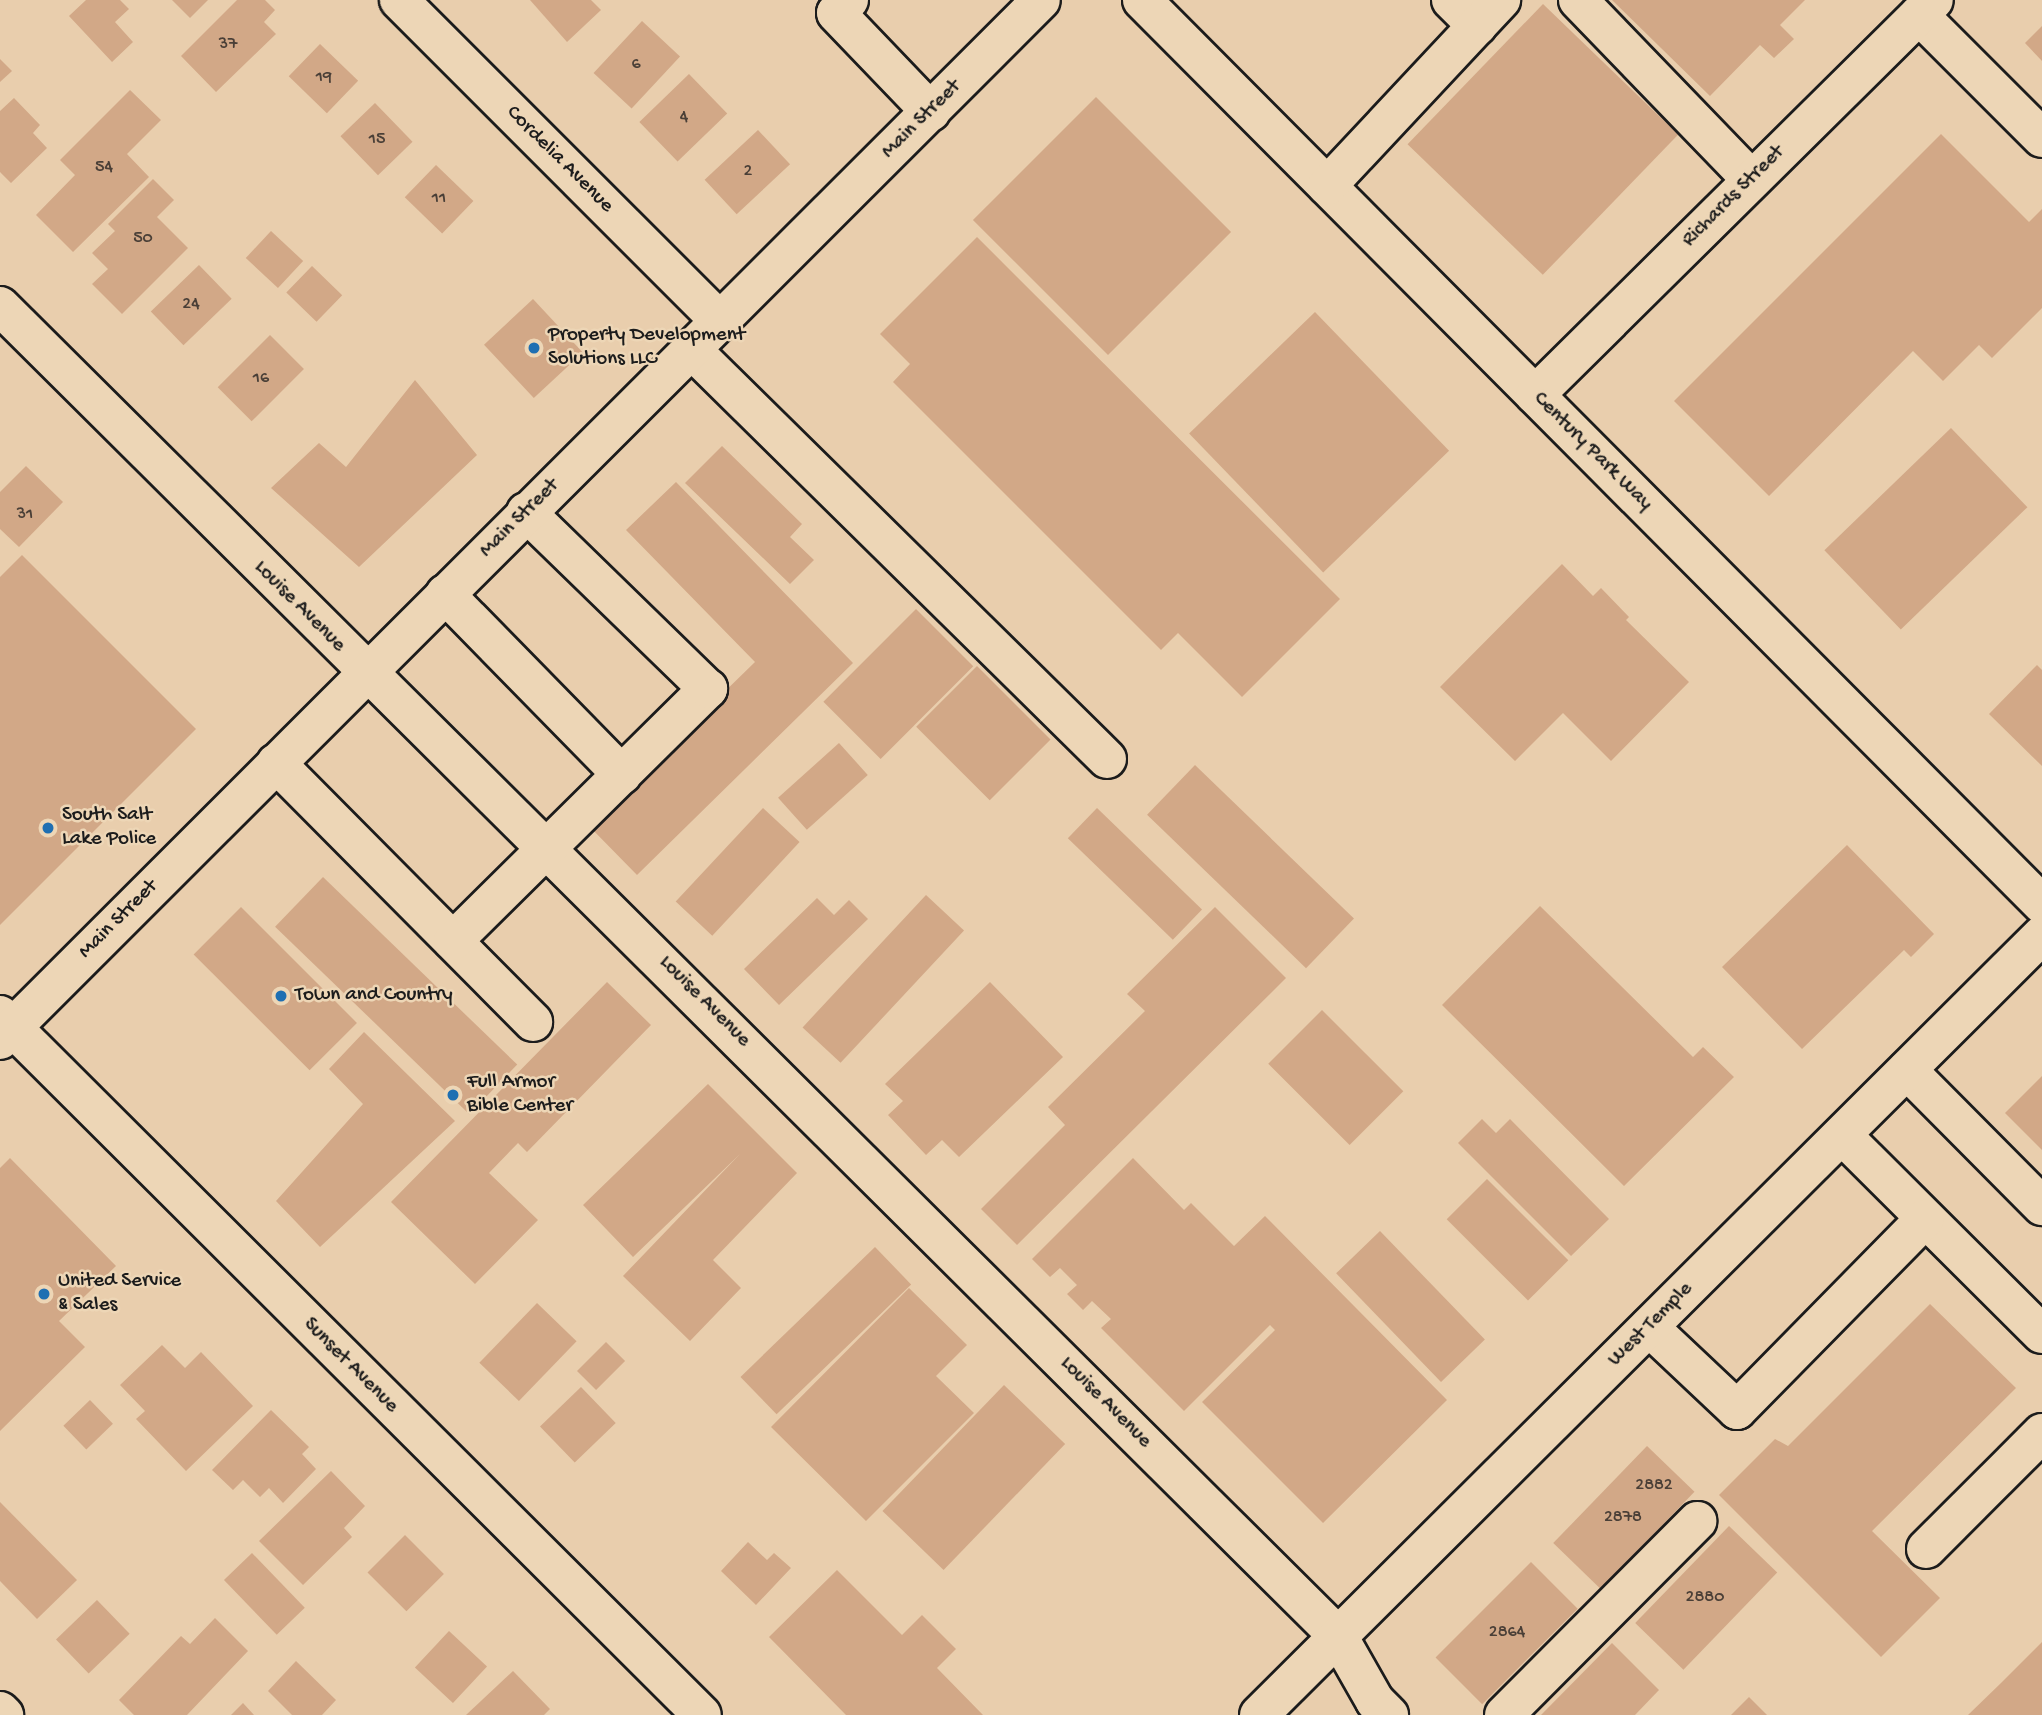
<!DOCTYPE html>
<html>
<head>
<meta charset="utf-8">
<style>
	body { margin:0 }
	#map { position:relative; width:2042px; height:1715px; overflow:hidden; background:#e9cead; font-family:"Gochi Hand",sans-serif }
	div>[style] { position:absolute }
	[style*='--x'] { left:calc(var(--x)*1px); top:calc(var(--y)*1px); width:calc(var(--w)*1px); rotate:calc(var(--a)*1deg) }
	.building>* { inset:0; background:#d2a887; transform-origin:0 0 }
	.roads { filter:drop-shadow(2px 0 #1c1c1c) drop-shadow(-2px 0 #1c1c1c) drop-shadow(0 2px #1c1c1c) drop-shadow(0 -2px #1c1c1c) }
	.minor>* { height:38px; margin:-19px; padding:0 19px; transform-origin:19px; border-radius:19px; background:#edd6b6 }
	.dots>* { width:19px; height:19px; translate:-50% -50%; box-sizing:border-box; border:4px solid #edd6b6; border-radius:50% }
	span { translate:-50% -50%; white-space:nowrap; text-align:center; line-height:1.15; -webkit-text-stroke:5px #edd6b6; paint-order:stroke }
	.number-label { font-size:18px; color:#4a3f37 }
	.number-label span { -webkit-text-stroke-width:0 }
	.street-label { font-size:21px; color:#1c1c1c }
	.poi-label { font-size:21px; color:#1c1c1c }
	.left { translate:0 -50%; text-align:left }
</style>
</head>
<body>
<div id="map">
	<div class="building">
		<div style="clip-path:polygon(86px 0,120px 0,129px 9px,115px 22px,133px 42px,112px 62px,69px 16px)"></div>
		<div style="clip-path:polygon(172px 0,208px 0,190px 18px)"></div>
		<div style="clip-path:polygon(237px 0,265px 0,275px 10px,264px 22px,276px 34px,216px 92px,181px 56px)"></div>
		<div style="clip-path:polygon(530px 0,591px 0,601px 10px,567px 42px)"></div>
		<div style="clip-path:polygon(1612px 0,1805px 0,1780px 25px,1794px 39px,1774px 58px,1760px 45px,1710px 96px)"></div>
		<div style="left:1543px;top:4px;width:188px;height:195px;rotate:44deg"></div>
		<div style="left:642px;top:21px;width:52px;height:71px;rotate:43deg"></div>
		<div style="clip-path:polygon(2042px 26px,2042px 61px,2025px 43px)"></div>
		<div style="left:320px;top:44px;width:53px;height:45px;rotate:44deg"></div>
		<div style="clip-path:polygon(0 59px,12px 71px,0 82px)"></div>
		<div style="left:689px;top:74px;width:55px;height:69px;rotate:46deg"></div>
		<div style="clip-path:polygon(130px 90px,161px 120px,127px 154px,149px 177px,73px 252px,36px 215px,75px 175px,60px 160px)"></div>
		<div style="left:1096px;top:97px;width:191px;height:174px;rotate:45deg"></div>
		<div style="clip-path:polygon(14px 98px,40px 125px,33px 133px,47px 148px,11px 183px,0 172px,0 111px)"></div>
		<div style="left:375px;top:103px;width:54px;height:48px;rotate:46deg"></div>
		<div style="left:758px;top:130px;width:47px;height:73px;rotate:47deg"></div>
		<div style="clip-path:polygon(1941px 134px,2029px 222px,2042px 209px,2042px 308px,1992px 358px,1979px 345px,1943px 381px,1913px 351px,1769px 496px,1674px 401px)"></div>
		<div style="left:436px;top:165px;width:52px;height:45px;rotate:44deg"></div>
		<div style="clip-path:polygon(153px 179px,174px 200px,157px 217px,188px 248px,122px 314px,92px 284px,108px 269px,92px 253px,115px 231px,108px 224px)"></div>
		<div style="left:271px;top:231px;width:44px;height:37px;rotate:43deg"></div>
		<div style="clip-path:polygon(977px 237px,1340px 599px,1242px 697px,1178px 633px,1161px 650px,893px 382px,910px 364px,880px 334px)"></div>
		<div style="left:199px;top:265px;width:47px;height:67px;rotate:46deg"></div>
		<div style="left:312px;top:266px;width:42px;height:37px;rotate:44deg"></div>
		<div style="left:533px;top:299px;width:73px;height:67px;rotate:47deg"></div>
		<div style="left:1315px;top:312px;width:193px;height:175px;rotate:46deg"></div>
		<div style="left:270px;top:335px;width:48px;height:74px;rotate:45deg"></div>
		<div style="clip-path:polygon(415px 380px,477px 455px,359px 567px,271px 488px,319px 443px,346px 467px)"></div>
		<div style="left:1951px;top:428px;width:110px;height:176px;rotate:46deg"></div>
		<div style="clip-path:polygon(722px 446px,802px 524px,790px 537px,814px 560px,790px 584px,685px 483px)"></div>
		<div style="clip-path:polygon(26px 466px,63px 502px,19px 547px,0 529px,0 492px)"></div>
		<div style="clip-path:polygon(676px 482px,853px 663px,637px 875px,588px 825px,755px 662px,626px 530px)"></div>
		<div style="clip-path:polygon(22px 555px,196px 729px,0 925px,0 577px)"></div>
		<div style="clip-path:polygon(1562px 564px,1593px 596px,1601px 588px,1629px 617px,1626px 620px,1689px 682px,1611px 761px,1563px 713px,1515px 761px,1440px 687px)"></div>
		<div style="left:916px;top:609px;width:81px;height:131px;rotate:45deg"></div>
		<div style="clip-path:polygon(2037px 665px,2042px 670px,2042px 766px,1989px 714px)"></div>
		<div style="left:977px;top:666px;width:104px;height:86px;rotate:45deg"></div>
		<div style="left:839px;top:743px;width:43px;height:82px;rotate:48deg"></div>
		<div style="left:1195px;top:765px;width:221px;height:69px;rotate:44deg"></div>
		<div style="left:763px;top:808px;width:50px;height:128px;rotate:43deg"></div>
		<div style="left:1097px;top:808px;width:146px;height:42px;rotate:44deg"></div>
		<div style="clip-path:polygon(1847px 845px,1934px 934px,1911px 957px,1904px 950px,1802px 1049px,1722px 967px)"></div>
		<div style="left:323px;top:877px;width:270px;height:69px;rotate:44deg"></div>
		<div style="left:926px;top:895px;width:52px;height:181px;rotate:43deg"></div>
		<div style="clip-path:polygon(817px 898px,834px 915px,849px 900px,868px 919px,779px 1005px,744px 969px)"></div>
		<div style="clip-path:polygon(1540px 906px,1693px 1057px,1703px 1047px,1734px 1077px,1624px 1186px,1442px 1005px)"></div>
		<div style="left:241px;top:907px;width:164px;height:67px;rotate:45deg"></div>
		<div style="clip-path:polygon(1215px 907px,1286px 978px,1017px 1245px,981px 1209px,1065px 1125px,1048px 1107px,1145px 1011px,1127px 994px)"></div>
		<div style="clip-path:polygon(607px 982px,651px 1025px,527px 1152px,518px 1143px,489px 1173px,538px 1220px,475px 1284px,391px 1202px)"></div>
		<div style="clip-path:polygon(990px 982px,1063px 1057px,959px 1157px,942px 1140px,926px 1155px,888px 1115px,903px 1101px,885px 1084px)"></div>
		<div style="left:1322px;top:1010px;width:115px;height:76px;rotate:45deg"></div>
		<div style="clip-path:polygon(364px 1032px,455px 1121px,320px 1247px,276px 1201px,363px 1104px,329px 1069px)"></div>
		<div style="clip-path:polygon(2042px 1076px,2042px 1150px,2005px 1113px)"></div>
		<div style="clip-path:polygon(708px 1084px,797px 1173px,713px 1260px,741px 1288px,690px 1341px,623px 1276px,740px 1154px,633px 1257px,583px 1205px)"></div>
		<div style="clip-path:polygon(1482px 1119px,1496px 1133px,1510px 1119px,1609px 1219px,1571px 1256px,1458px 1143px)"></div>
		<div style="clip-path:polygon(10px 1158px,116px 1266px,59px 1321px,85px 1347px,0 1431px,0 1168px)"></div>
		<div style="clip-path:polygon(1133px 1158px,1184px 1210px,1191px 1203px,1234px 1246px,1265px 1216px,1447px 1400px,1323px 1523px,1202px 1402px,1275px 1330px,1270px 1325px,1184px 1411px,1101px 1328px,1111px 1319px,1092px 1301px,1083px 1310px,1067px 1294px,1077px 1285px,1060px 1268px,1050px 1277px,1032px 1259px)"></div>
		<div style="left:1487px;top:1179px;width:115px;height:57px;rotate:45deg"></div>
		<div style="left:1380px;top:1231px;width:151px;height:61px;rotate:46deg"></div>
		<div style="left:875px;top:1247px;width:52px;height:187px;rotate:46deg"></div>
		<div style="clip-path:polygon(909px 1288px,967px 1345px,936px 1376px,974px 1413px,866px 1521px,771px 1427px)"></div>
		<div style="left:537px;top:1303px;width:55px;height:83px;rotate:44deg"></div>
		<div style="clip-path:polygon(1930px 1304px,2016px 1388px,1872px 1531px,1940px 1598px,1881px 1657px,1719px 1495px,1775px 1439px,1788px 1446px)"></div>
		<div style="left:606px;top:1342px;width:27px;height:41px;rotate:45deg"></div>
		<div style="clip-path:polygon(162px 1345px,185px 1368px,201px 1352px,253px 1406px,186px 1471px,136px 1419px,145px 1411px,120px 1385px)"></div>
		<div style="left:1004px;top:1385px;width:85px;height:175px;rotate:44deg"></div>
		<div style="left:581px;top:1387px;width:50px;height:57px;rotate:46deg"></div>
		<div style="left:90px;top:1400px;width:33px;height:37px;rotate:46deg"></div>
		<div style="clip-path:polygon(271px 1410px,309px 1447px,302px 1454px,316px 1469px,283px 1503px,269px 1488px,260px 1497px,243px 1480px,233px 1490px,212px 1470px)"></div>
		<div style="left:1647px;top:1446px;width:66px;height:135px;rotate:44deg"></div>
		<div style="clip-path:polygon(331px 1471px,365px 1506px,344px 1528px,352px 1537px,303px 1585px,259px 1541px)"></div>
		<div style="clip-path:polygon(0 1502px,77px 1580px,37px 1619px,0 1581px)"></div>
		<div style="left:1729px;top:1526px;width:67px;height:135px;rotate:44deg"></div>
		<div style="left:405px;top:1535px;width:55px;height:53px;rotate:45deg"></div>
		<div style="clip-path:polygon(748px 1542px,767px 1560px,774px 1553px,791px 1568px,756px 1605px,721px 1571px)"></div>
		<div style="left:252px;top:1553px;width:76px;height:39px;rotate:46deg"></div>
		<div style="left:1531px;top:1562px;width:66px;height:135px;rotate:45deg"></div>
		<div style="clip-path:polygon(837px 1570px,902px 1635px,922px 1615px,956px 1649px,937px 1668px,983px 1715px,846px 1715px,769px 1637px)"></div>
		<div style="left:97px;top:1600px;width:47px;height:57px;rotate:46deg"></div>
		<div style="clip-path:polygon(215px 1618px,248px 1651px,187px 1715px,134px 1715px,119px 1700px,181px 1636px,190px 1644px)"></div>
		<div style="left:449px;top:1631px;width:52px;height:50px;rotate:43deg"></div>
		<div style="clip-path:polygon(2042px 1642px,2042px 1715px,1968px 1715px,2001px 1683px)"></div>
		<div style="clip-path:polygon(1612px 1643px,1659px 1690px,1635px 1715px,1541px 1715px)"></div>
		<div style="clip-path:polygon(296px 1661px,336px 1700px,322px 1715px,292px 1715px,268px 1691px)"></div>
		<div style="clip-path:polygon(513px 1671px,550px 1709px,544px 1715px,466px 1715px)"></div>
		<div style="clip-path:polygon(1749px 1697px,1767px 1715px,1731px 1715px)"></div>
		<div style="clip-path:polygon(243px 1703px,254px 1715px,231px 1715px)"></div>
	</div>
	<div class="roads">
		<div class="minor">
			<div style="--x:399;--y:0;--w:453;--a:45"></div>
			<div style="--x:849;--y:0;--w:18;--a:135"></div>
			<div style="--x:836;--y:13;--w:137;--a:46.2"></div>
			<div style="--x:1142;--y:0;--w:1276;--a:45.13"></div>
			<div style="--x:1451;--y:0;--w:37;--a:45"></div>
			<div style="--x:1578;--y:0;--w:250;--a:46"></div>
			<div style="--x:1919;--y:15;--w:174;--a:45"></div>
			<div style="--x:1327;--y:186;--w:255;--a:-46.9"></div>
			<div style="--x:0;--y:306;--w:1887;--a:44.83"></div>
			<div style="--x:1338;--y:1636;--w:75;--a:60.4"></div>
			<div style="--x:1375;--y:1701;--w:20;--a:45"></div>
			<div style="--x:691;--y:349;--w:584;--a:44.58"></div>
			<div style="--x:1535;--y:395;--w:561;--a:-44.71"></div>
			<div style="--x:445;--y:594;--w:253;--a:45.6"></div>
			<div style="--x:276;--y:763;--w:365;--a:45.2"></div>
			<div style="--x:453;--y:941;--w:359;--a:-44.7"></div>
			<div style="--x:708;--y:689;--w:254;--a:-135.8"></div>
			<div style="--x:0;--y:1015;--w:991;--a:44.92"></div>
			<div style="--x:0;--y:1040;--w:1471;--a:-44.97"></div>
			<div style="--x:1907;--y:1070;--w:192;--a:45.2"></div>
			<div style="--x:1842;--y:1135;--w:282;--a:44.9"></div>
			<div style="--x:1649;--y:1327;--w:121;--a:43.3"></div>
			<div style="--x:1737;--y:1410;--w:268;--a:-45.5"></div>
			<div style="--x:1926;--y:1549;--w:164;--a:-45"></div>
			<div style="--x:0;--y:1711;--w:6;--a:45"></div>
			<div style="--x:1259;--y:1715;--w:1105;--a:-44.89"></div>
			<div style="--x:1504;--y:1715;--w:274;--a:-45.1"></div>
		</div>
	</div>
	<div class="dots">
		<div style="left:534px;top:348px;background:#1f6fb2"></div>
		<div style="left:48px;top:828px;background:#1f6fb2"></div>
		<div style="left:281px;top:996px;background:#1f6fb2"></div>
		<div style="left:453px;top:1095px;background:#1f6fb2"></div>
		<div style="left:44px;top:1294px;background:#1f6fb2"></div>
	</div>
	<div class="number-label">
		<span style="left:228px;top:45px">37</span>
		<span style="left:636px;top:65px">6</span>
		<span style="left:324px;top:78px">19</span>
		<span style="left:684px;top:118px">4</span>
		<span style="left:377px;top:140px">15</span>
		<span style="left:104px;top:168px">54</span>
		<span style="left:748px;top:172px">2</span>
		<span style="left:439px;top:199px">11</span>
		<span style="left:143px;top:239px">50</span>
		<span style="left:191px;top:305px">24</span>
		<span style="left:261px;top:379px">16</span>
		<span style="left:25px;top:515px">31</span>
		<span style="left:1654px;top:1486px">2882</span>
		<span style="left:1623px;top:1518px">2878</span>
		<span style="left:1705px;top:1598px">2880</span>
		<span style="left:1507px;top:1633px">2864</span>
	</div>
	<div class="street-label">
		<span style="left:922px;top:120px;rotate:-45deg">Main Street</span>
		<span style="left:559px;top:160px;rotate:45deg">Cordelia Avenue</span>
		<span style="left:1734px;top:197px;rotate:-45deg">Richards Street</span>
		<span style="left:1592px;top:452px;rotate:45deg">Century Park Way</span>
		<span style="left:520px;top:519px;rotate:-45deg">Main Street</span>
		<span style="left:299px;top:607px;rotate:45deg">Louise Avenue</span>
		<span style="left:119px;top:920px;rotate:-45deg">Main Street</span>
		<span style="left:704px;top:1002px;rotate:45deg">Louise Avenue</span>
		<span style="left:1651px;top:1325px;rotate:-45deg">West Temple</span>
		<span style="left:350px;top:1366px;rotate:45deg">Sunset Avenue</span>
		<span style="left:1105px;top:1403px;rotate:45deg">Louise Avenue</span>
	</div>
	<div class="poi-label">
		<span class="left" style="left:548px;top:348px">Property Development<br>Solutions LLC</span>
		<span class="left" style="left:62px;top:828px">South Salt<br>Lake Police</span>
		<span class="left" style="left:295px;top:996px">Town and Country</span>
		<span class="left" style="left:467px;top:1095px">Full Armor<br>Bible Center</span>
		<span class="left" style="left:58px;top:1294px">United Service<br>&amp; Sales</span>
	</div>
</div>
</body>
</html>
